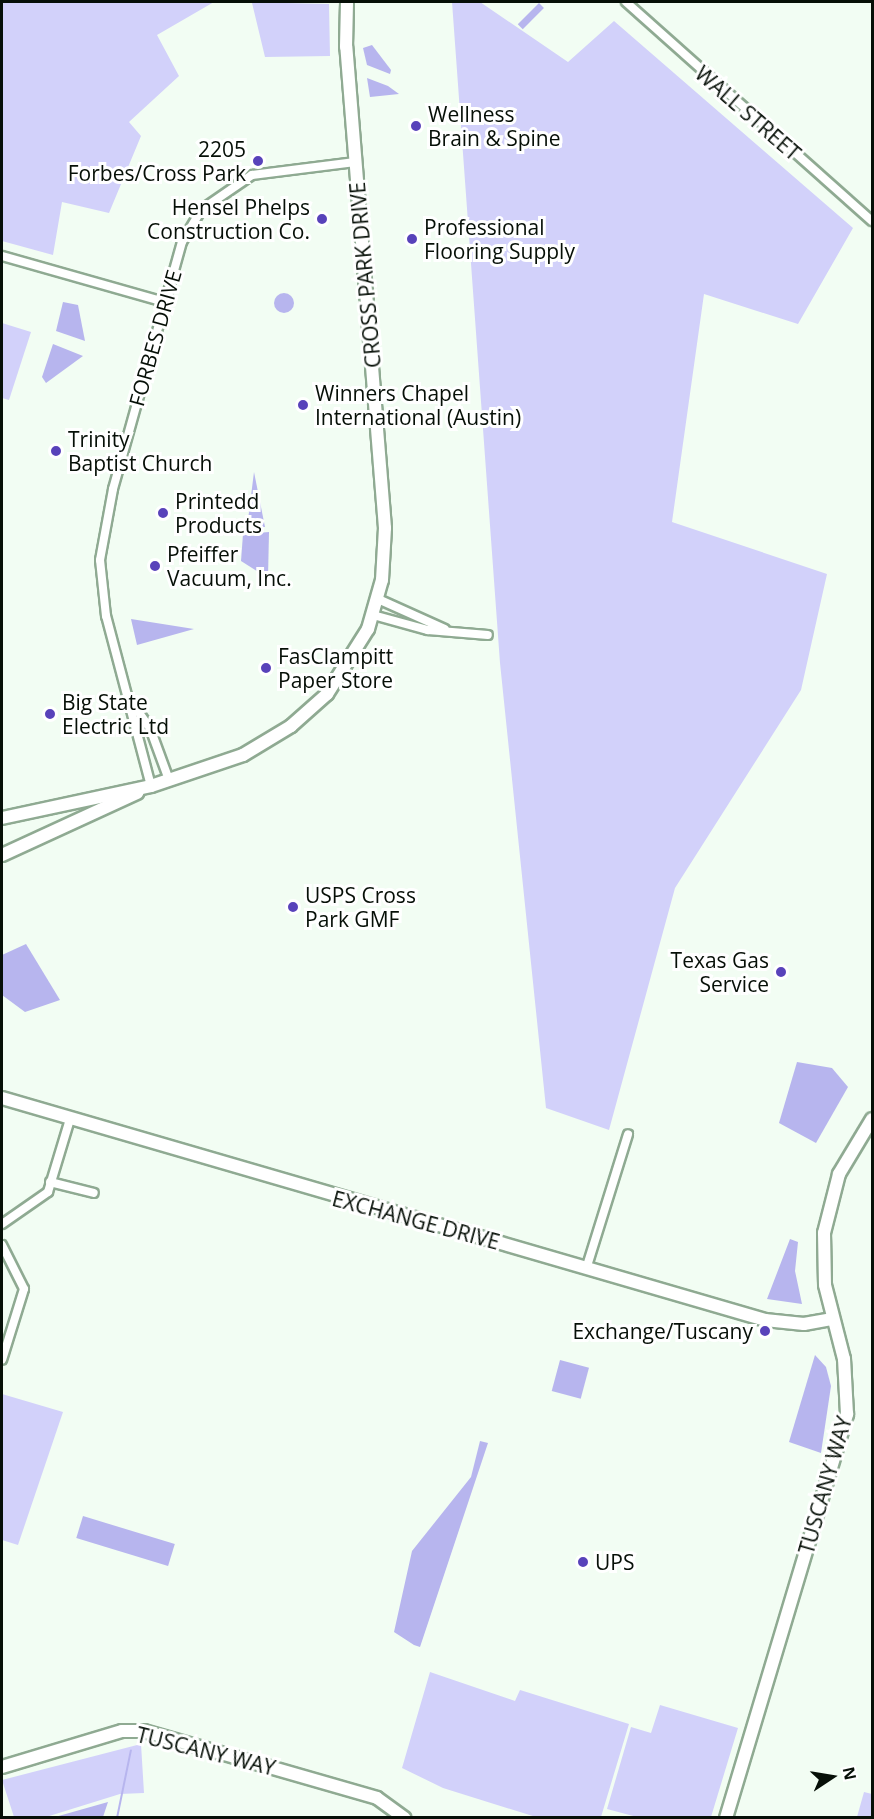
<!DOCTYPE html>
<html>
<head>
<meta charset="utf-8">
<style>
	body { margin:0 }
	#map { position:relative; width:874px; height:1819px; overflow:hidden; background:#f2fdf3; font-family:"Open Sans",sans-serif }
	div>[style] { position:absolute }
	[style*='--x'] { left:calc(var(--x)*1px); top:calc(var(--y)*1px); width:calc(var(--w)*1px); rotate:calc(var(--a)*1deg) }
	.green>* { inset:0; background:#d2d1fa }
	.water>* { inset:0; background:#b7b5ee; transform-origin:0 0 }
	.round { border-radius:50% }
	.stream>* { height:2px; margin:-1px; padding:0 1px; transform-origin:1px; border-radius:1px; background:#b7b5ee }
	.roads { filter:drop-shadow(2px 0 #8faa92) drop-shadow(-2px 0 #8faa92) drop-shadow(0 2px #8faa92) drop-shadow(0 -2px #8faa92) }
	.street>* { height:8px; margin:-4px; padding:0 4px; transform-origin:4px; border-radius:4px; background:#fff }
	.secondary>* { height:12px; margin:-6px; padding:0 6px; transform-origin:6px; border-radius:6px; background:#fff }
	.dots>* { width:16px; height:16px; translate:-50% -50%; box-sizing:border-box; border:3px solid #fff; border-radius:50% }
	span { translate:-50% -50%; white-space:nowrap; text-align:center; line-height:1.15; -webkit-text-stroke:6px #fff; paint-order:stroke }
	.street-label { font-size:21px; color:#060f07 }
	.poi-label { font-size:21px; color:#060f07 }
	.left { translate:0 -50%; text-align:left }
	.right { translate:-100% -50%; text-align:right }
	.frame { position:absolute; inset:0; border:3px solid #060f07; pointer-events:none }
	.north { position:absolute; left:802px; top:1747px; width:60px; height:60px; -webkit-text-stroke:4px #fff; paint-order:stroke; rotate:78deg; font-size:16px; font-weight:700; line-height:24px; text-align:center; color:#060f07 }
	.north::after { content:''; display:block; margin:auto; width:21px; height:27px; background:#060f07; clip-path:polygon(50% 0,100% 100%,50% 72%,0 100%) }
</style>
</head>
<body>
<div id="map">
	<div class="green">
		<div style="clip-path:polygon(2px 2px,214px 2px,157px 35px,179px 76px,129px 122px,141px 136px,109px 213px,62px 202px,53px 255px,2px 241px)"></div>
		<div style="clip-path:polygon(244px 2px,329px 4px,330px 56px,265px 57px,252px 3px)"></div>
		<div style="clip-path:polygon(452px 2px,480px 2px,568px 62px,614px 21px,853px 228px,798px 324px,704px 294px,672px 522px,827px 574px,801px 690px,675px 888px,609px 1130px,546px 1108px,500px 663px)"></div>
		<div style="clip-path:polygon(2px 323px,31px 332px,9px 400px,2px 398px)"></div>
		<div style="clip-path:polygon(2px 1394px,63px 1412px,18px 1545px,2px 1540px)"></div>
		<div style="clip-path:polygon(430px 1672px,515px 1701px,520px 1690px,629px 1724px,601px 1817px,536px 1817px,443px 1788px,402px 1768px)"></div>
		<div style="clip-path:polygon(660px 1705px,738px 1728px,711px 1817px,637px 1817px,607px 1809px,631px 1727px,651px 1733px)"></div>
		<div style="clip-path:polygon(141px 1744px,144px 1793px,120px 1794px,46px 1817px,14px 1817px,2px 1780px)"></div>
		<div style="clip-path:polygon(864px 1792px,872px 1794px,872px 1817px,857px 1817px)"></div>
	</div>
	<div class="water">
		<div style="left:539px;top:3px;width:7px;height:30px;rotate:45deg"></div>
		<div style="clip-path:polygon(372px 45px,391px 70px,390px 74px,367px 65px,363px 48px)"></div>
		<div style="clip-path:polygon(367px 78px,388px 86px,399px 94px,370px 97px)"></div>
		<div class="round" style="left:274px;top:293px;width:20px;height:20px"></div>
		<div style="clip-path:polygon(63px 302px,78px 305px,85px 341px,56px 331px)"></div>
		<div style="clip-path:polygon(53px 344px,83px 356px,46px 383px,42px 377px)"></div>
		<div style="clip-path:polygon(254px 472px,265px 527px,247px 528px)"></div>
		<div style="clip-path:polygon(269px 532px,268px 578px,241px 561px,243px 534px)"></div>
		<div style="clip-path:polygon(131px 619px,194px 629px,137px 645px)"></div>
		<div style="clip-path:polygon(26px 944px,60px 1000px,25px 1012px,2px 995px,2px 955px)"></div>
		<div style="clip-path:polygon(797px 1062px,832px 1068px,848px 1087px,816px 1143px,779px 1123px)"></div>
		<div style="clip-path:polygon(790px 1239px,798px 1242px,795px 1271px,802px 1304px,767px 1299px)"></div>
		<div style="clip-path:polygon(815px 1355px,826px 1367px,831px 1386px,821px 1453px,789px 1442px)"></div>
		<div style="left:560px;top:1360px;width:30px;height:32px;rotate:15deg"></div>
		<div style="clip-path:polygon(480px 1441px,488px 1443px,420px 1647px,414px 1645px,394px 1632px,412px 1551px,471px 1477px)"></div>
		<div style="left:83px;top:1516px;width:96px;height:23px;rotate:17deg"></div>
		<div style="clip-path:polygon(108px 1802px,103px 1817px,55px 1817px)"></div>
	</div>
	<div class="stream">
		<div style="--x:117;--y:1818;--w:69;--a:-78.4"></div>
	</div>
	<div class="roads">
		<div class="street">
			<div style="--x:626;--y:2;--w:329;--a:41.7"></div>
			<div style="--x:2;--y:256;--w:169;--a:15.8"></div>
			<div style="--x:378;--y:599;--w:73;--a:24.1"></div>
			<div style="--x:373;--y:615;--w:57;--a:15.3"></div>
			<div style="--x:428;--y:630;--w:60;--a:4.8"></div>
			<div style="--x:133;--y:704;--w:29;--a:55"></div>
			<div style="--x:150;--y:728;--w:55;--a:69.9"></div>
			<div style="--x:151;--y:786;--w:176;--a:-104.8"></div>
			<div style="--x:106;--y:616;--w:56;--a:-96.1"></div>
			<div style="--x:100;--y:560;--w:72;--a:-79.6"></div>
			<div style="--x:113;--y:489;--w:256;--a:-74.4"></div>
			<div style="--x:182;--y:242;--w:37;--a:-59"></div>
			<div style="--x:201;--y:210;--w:62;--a:-34.5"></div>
			<div style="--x:252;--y:175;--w:104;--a:-7.2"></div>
			<div style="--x:50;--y:1182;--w:45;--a:14"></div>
			<div style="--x:2;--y:1224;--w:56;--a:-34.8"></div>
			<div style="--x:48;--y:1192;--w:76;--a:-73.2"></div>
			<div style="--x:2;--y:1245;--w:49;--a:63.4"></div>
			<div style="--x:24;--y:1289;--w:74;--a:107.2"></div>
			<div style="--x:587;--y:1266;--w:138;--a:-72.7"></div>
		</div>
		<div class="secondary">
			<div style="--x:2;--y:818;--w:152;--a:-12.1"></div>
			<div style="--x:151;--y:786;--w:97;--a:-18.6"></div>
			<div style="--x:243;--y:755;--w:56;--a:-31.1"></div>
			<div style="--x:291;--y:726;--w:48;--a:-41.6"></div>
			<div style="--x:327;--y:694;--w:77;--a:-57.8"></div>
			<div style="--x:368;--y:629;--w:51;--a:-74.1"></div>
			<div style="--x:382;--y:580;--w:52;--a:-86.7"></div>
			<div style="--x:385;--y:528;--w:483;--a:-94.6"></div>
			<div style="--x:346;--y:47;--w:45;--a:-88.7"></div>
			<div style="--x:2;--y:855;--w:149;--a:-24.7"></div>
			<div style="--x:2;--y:1098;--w:795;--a:16.22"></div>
			<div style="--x:765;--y:1320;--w:39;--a:6"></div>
			<div style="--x:804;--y:1324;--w:29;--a:-10"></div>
			<div style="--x:2;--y:1767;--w:125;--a:-16.7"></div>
			<div style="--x:122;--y:1731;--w:22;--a:0"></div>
			<div style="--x:144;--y:1731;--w:242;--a:16"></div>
			<div style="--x:377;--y:1798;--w:34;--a:36"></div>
			<div style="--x:726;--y:1818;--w:422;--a:-73.3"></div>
			<div style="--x:847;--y:1414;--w:55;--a:-93.1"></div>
			<div style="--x:844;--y:1359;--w:76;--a:-104.4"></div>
			<div style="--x:825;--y:1285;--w:52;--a:-91.1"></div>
			<div style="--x:824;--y:1233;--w:61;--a:-75.7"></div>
			<div style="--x:839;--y:1174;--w:64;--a:-59"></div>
		</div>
	</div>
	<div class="dots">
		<div style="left:416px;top:126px;background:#5842ba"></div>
		<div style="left:258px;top:161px;background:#5842ba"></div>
		<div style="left:322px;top:219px;background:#5842ba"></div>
		<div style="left:412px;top:239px;background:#5842ba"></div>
		<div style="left:303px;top:405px;background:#5842ba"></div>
		<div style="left:56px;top:451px;background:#5842ba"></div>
		<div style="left:163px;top:513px;background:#5842ba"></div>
		<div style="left:155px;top:566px;background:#5842ba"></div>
		<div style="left:266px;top:668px;background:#5842ba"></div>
		<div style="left:50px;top:714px;background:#5842ba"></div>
		<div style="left:293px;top:907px;background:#5842ba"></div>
		<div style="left:781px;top:972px;background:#5842ba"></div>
		<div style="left:765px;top:1331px;background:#5842ba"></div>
		<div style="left:583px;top:1562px;background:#5842ba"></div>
	</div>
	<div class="street-label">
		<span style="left:748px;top:113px;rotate:41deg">WALL STREET</span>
		<span style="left:365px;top:275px;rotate:-95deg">CROSS PARK DRIVE</span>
		<span style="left:155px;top:338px;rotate:-74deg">FORBES DRIVE</span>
		<span style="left:416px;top:1220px;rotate:15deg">EXCHANGE DRIVE</span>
		<span style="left:825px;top:1485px;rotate:-74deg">TUSCANY WAY</span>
		<span style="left:206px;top:1751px;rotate:14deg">TUSCANY WAY</span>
	</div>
	<div class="poi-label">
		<span class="left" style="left:428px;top:126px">Wellness<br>Brain &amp; Spine</span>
		<span class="right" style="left:246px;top:161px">2205<br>Forbes/Cross Park</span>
		<span class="right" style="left:310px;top:219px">Hensel Phelps<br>Construction Co.</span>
		<span class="left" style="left:424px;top:239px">Professional<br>Flooring Supply</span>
		<span class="left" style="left:315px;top:405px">Winners Chapel<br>International (Austin)</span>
		<span class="left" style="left:68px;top:451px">Trinity<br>Baptist Church</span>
		<span class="left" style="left:175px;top:513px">Printedd<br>Products</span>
		<span class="left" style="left:167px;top:566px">Pfeiffer<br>Vacuum, Inc.</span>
		<span class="left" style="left:278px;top:668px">FasClampitt<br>Paper Store</span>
		<span class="left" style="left:62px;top:714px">Big State<br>Electric Ltd</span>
		<span class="left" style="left:305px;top:907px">USPS Cross<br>Park GMF</span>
		<span class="right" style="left:769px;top:972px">Texas Gas<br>Service</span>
		<span class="right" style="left:753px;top:1331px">Exchange/Tuscany</span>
		<span class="left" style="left:595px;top:1562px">UPS</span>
	</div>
	<div class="frame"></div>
	<div class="north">N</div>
</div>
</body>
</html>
